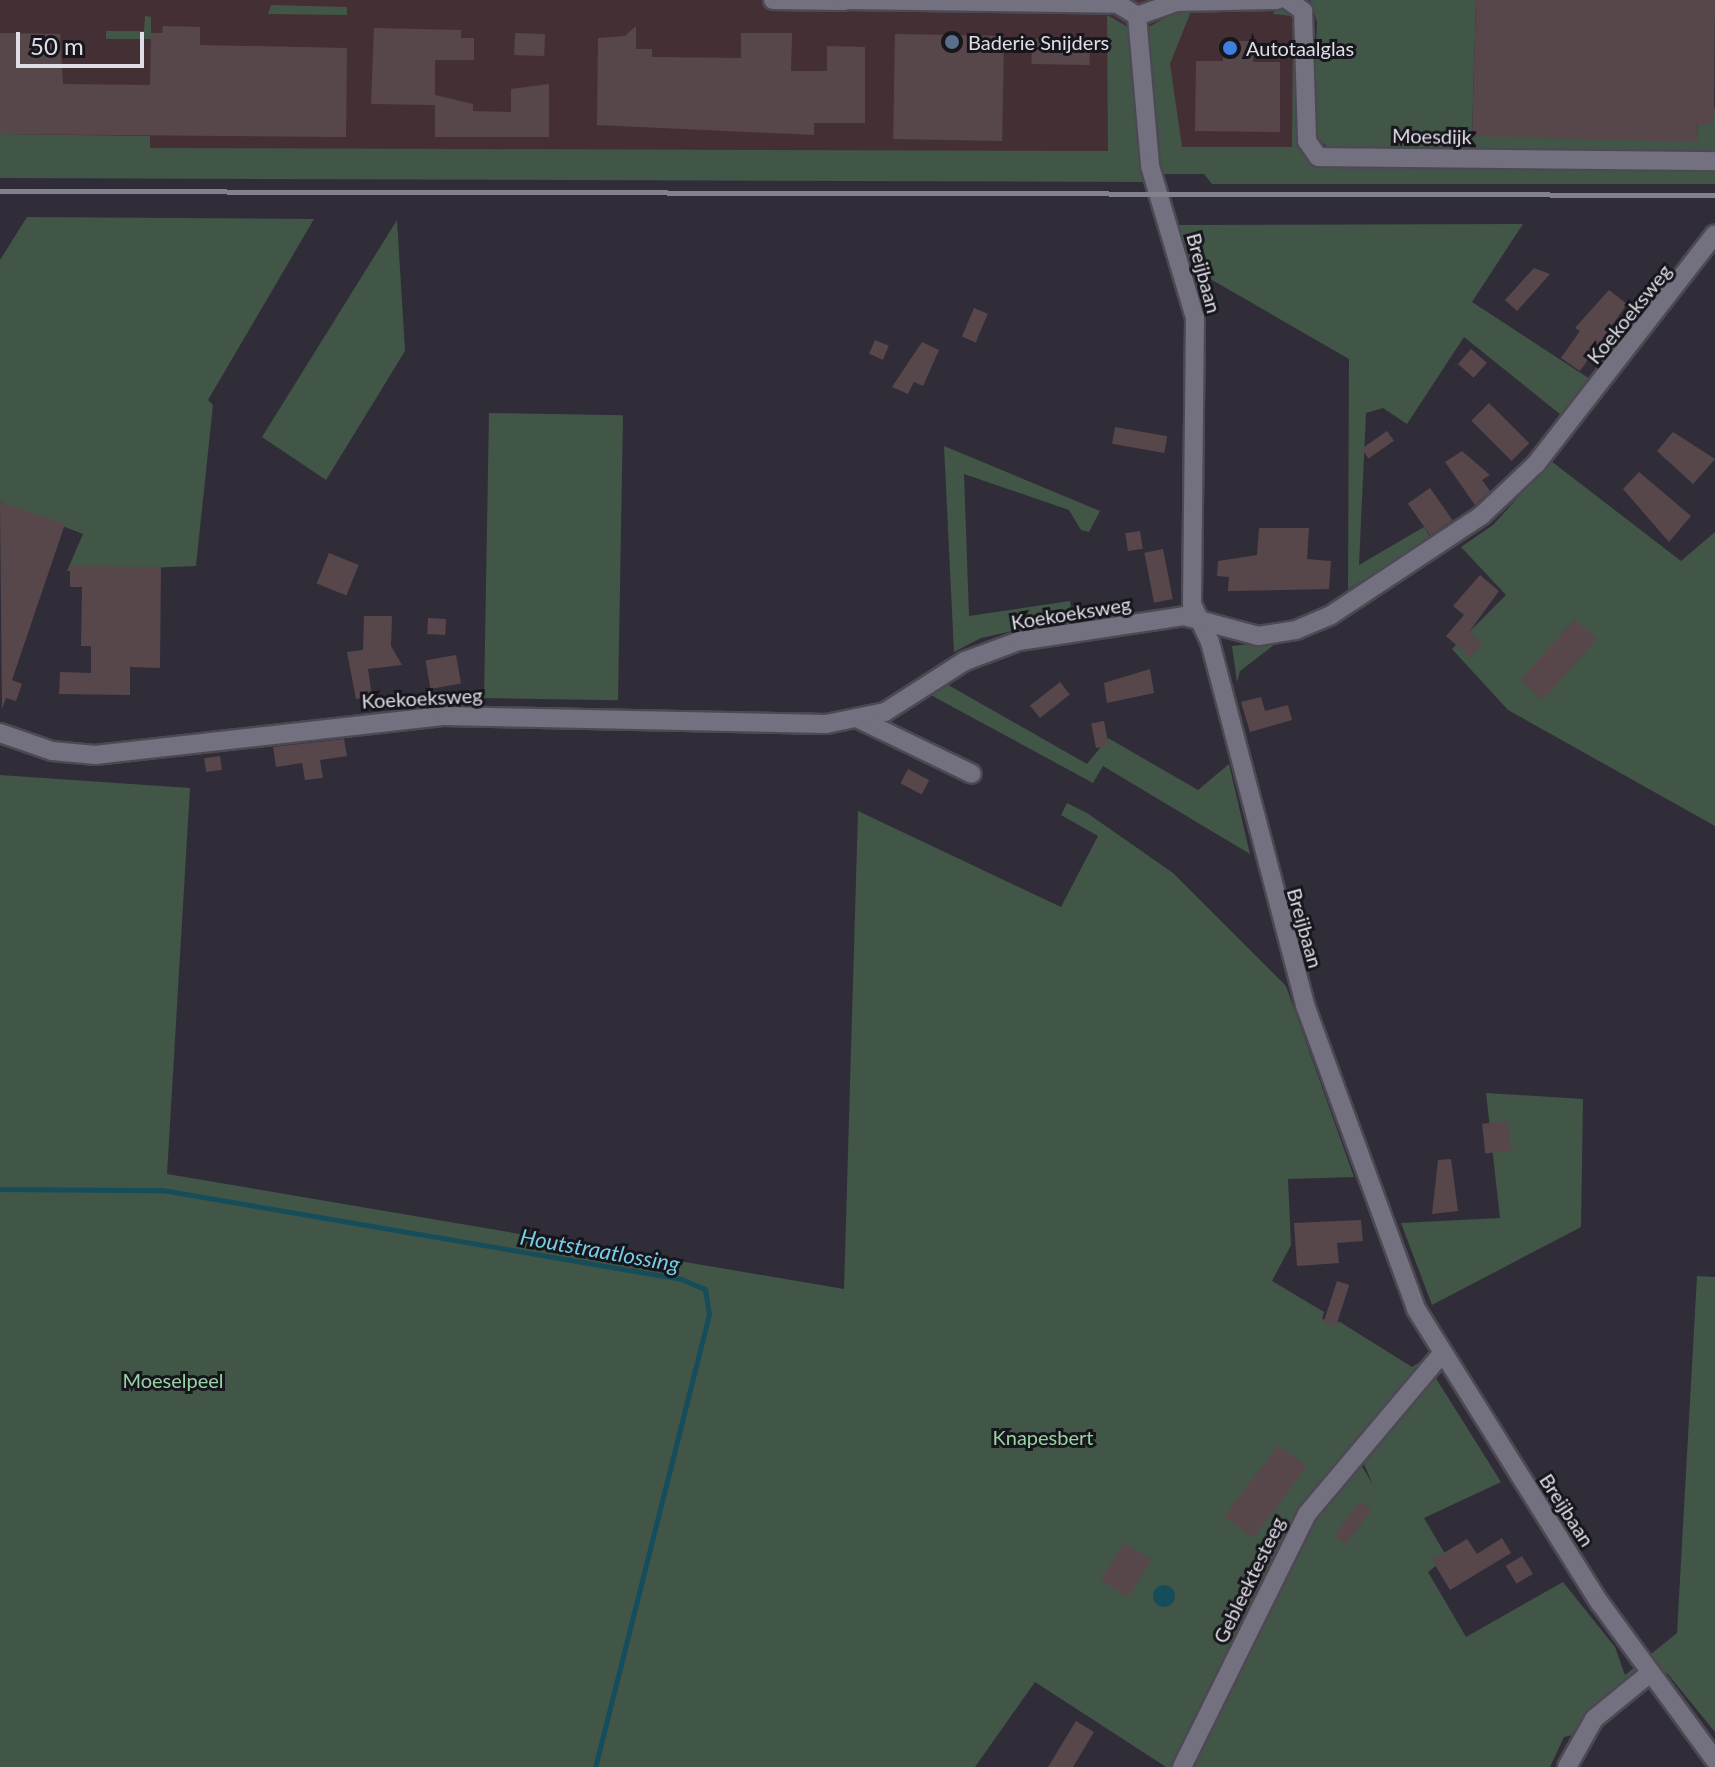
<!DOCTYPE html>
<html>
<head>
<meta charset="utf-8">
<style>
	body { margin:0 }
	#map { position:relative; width:1715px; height:1767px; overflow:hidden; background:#302d39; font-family:Lato,sans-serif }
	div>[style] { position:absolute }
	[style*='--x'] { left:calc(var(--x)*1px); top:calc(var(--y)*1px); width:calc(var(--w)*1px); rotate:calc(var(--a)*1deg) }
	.industrial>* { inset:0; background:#443034; transform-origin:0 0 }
	.green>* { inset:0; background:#415646; transform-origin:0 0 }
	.water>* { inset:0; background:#164d5b }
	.round { border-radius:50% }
	.stream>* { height:5px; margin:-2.5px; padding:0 2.5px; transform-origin:2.5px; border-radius:2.5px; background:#164d5b }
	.building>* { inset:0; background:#57474b; transform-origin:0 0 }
	.roads { filter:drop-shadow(2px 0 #4c4953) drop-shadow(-2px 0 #4c4953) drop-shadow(0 2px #4c4953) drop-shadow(0 -2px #4c4953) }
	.minor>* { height:18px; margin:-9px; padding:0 9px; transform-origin:9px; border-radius:9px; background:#73707f }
	.rail>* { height:5px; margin:-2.5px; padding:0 2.5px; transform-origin:2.5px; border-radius:2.5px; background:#83818b }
	.dots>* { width:22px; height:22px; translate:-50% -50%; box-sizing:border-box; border:4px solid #17161c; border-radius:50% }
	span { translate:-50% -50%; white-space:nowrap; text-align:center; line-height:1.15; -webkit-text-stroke:6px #17161c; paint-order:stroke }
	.poi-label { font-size:20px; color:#dfdde5 }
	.left { translate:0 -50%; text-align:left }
	.street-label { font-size:20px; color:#dfdde5 }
	.park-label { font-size:20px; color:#97d3a4 }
	.water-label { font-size:22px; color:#77cde5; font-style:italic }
	.scale { position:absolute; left:16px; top:32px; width:128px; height:36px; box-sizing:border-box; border:4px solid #dfdde5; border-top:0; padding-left:10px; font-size:24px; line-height:28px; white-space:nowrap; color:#dfdde5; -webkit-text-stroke:6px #17161c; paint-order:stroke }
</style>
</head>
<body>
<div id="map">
	<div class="industrial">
		<div style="left:0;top:0;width:1296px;height:151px"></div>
	</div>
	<div class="green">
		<div style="clip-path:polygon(1310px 0,1476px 0,1472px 135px,1697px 141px,1698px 107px,1715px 108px,1715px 157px,1332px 151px,1312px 133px,1317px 22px)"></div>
		<div style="clip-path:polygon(1279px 4px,1299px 16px,1297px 135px,1308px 156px,1715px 165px,1715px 184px,1212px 184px,1204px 174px,1159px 174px,1147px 39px,1149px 27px,1175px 12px,1191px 11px,1170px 64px,1182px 147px,1292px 147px,1293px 16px,1273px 14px)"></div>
		<div style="clip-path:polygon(271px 5px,347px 7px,347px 15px,268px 14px)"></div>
		<div style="clip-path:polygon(1107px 15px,1131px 29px,1145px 182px,0 178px,0 134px,150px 136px,150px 148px,1108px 151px)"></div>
		<div style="clip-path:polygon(145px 16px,151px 17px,151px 39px,106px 39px,106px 31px,144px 31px)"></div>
		<div style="clip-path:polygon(27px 217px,314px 219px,208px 400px,213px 405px,196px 566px,67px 571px,83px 534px,0 502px,0 260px)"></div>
		<div style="clip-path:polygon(397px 220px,405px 351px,326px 480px,262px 437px)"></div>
		<div style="clip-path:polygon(1523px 224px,1472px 302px,1590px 379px,1561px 415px,1464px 337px,1407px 424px,1383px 408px,1366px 413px,1359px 565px,1424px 527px,1432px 540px,1348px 589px,1349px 359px,1193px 269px,1178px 225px)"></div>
		<div style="left:489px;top:413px;width:134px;height:285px;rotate:1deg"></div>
		<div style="clip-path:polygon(944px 446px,1100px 511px,1089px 532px,1081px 530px,1069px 510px,964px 474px,969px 616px,1070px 601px,1072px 618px,981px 638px,954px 652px)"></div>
		<div style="clip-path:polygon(1551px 461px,1681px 561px,1715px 532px,1715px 826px,1508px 710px,1452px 649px,1506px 595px,1461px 547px,1493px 525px)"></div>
		<div style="clip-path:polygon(1279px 641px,1240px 671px,1237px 682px,1232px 646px)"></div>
		<div style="clip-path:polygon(943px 682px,1087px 764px,1108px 738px,1198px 790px,1229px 764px,1250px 854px,1103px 766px,1093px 783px,927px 693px)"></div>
		<div style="clip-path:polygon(0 775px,190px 788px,167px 1174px,844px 1289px,858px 811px,1061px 907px,1098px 836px,1061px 815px,1067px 803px,1087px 813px,1173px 873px,1286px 986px,1354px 1177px,1288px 1179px,1291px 1245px,1272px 1281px,1324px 1312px,1322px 1319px,1340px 1322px,1412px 1367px,1426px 1358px,1353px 1451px,1373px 1485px,1364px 1464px,1432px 1372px,1501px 1482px,1424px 1518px,1447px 1557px,1428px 1572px,1466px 1637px,1563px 1582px,1615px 1647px,1625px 1675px,1677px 1633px,1697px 1276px,1715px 1277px,1715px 1732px,1667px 1673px,1594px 1730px,1564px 1737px,1550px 1767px,1166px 1767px,1035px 1682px,975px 1767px,0 1767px)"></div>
		<div style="clip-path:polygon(1486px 1093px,1583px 1099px,1581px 1227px,1432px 1305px,1401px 1223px,1500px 1218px)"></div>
	</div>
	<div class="water">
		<div class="round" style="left:1153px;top:1585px;width:22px;height:22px"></div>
	</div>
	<div class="stream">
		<div style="--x:0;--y:1189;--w:162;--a:0.4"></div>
		<div style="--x:162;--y:1190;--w:527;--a:9.73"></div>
		<div style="--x:681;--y:1279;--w:26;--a:23"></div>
		<div style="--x:705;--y:1289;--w:25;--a:81"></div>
		<div style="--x:709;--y:1314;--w:467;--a:104.1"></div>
	</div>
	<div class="building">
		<div style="clip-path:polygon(1476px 0,1715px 0,1714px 124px,1697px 125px,1697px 142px,1472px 136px)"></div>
		<div style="clip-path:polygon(163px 26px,200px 27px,200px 45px,347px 48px,346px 137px,0 134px,0 33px,60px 34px,63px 84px,150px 85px,151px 33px,162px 33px)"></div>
		<div style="clip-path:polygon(636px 26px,636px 49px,652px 49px,652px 57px,741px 58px,741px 33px,792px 33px,791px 71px,827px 71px,827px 46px,865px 47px,865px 123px,814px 123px,814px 135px,597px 125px,598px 38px,625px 36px)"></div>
		<div style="clip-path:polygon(374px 28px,461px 30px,461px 38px,474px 38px,474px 60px,435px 60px,435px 95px,473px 104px,473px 111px,511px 112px,511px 89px,549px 84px,549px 137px,435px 137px,435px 105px,371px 104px)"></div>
		<div style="left:515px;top:33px;width:30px;height:22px;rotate:2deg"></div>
		<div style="left:895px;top:34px;width:109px;height:105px;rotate:1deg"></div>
		<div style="left:1032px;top:39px;width:58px;height:25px;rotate:1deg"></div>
		<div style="clip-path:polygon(1223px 41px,1254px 41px,1253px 62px,1280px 62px,1280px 132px,1195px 131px,1196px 61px,1223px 61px)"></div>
		<div style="clip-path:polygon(1534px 268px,1550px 274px,1517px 311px,1505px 300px)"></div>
		<div style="clip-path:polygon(1609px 290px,1627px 304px,1580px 371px,1561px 358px,1580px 331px,1575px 328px)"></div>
		<div style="left:974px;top:308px;width:15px;height:31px;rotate:23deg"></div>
		<div style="left:875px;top:340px;width:15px;height:15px;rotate:23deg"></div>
		<div style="clip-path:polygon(922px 342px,939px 350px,923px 386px,914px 382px,908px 394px,892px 387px)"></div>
		<div style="left:1471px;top:349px;width:21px;height:20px;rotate:41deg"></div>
		<div style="left:1489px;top:403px;width:57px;height:25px;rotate:45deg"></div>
		<div style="left:1115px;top:427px;width:53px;height:17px;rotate:10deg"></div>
		<div style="left:1387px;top:431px;width:12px;height:31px;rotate:55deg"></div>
		<div style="clip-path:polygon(1673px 432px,1715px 459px,1693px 484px,1657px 451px)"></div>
		<div style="clip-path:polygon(1462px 451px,1490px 475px,1482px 480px,1490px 491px,1475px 505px,1445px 462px)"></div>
		<div style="clip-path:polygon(1639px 472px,1691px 516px,1669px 542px,1623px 489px)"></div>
		<div style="left:1430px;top:488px;width:39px;height:27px;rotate:55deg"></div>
		<div style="clip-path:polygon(0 502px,65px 524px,12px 680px,22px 684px,16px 701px,6px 698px,2px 709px)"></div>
		<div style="clip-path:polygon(1259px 528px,1309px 528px,1307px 559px,1331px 561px,1329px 589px,1228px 591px,1229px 577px,1217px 576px,1218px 561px,1257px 555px)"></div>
		<div style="left:1140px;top:531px;width:18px;height:15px;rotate:81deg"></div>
		<div style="left:1163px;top:549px;width:51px;height:19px;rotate:79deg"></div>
		<div style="left:329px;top:553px;width:32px;height:33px;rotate:22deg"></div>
		<div style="clip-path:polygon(70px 566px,161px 567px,160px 668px,130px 667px,130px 695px,59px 694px,60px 672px,91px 673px,91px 646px,81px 646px,82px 587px,70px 587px)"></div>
		<div style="clip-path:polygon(1480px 575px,1499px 591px,1469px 632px,1482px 643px,1470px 657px,1446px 636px,1464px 615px,1453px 606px)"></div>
		<div style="clip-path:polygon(364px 616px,392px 616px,391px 646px,402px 665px,368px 669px,372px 696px,356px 699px,347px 652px,363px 650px)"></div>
		<div style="left:428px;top:618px;width:18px;height:16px;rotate:3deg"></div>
		<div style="left:1574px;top:619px;width:30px;height:82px;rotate:41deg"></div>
		<div style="left:456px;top:655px;width:29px;height:31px;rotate:80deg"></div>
		<div style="clip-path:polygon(1150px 669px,1154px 693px,1107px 703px,1104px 683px)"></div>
		<div style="left:1060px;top:682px;width:16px;height:38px;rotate:52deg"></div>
		<div style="clip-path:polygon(1261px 697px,1265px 711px,1288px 705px,1292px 720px,1250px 732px,1241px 702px)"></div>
		<div style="left:1104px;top:721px;width:25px;height:13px;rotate:79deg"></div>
		<div style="clip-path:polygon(344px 739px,347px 756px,320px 760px,323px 778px,305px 780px,302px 763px,276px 767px,273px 747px)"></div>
		<div style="left:220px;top:756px;width:14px;height:16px;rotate:82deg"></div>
		<div style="left:908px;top:769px;width:24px;height:16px;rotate:28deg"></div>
		<div style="left:1508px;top:1121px;width:30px;height:26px;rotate:84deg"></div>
		<div style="clip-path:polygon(1451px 1159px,1458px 1211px,1432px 1214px,1438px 1160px)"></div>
		<div style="clip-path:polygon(1361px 1220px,1363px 1241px,1337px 1243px,1339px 1263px,1297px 1266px,1294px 1223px)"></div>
		<div style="left:1337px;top:1281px;width:13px;height:44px;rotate:18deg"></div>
		<div style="left:1278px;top:1445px;width:36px;height:89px;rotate:37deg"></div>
		<div style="left:1360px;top:1501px;width:15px;height:43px;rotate:37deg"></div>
		<div style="clip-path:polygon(1502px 1538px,1511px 1553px,1450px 1590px,1432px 1560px,1467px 1539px,1477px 1554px)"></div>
		<div style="left:1124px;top:1543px;width:32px;height:44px;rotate:32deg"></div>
		<div style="left:1522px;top:1556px;width:21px;height:19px;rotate:59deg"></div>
		<div style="clip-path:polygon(1076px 1721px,1094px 1732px,1073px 1767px,1048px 1767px)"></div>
	</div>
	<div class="roads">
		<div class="minor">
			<div style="--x:773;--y:0;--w:71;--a:0.8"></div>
			<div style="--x:844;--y:0;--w:274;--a:0.8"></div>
			<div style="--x:1118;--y:4;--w:22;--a:32"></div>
			<div style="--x:1137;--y:16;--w:41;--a:-19.7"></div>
			<div style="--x:1176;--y:2;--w:101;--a:-1.1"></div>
			<div style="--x:1288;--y:0;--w:19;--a:36"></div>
			<div style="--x:1303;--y:11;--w:130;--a:88.2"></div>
			<div style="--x:1307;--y:141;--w:19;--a:55"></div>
			<div style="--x:1318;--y:157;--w:397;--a:0.6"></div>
			<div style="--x:1137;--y:16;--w:151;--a:85"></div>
			<div style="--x:1150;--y:166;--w:159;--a:73.5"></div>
			<div style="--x:1195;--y:318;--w:286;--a:90.6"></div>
			<div style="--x:1192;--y:604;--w:42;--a:64.7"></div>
			<div style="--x:1210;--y:642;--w:375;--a:75.3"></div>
			<div style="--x:1305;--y:1005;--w:324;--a:69.9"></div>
			<div style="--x:1416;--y:1309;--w:347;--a:58"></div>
			<div style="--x:1600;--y:1603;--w:195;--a:53.8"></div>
			<div style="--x:861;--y:720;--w:123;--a:25.9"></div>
			<div style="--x:0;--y:733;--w:55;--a:19.1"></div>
			<div style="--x:52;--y:751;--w:43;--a:5.3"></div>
			<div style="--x:95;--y:755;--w:350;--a:-6.4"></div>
			<div style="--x:443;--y:716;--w:383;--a:1.2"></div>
			<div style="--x:826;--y:724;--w:60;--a:-11.5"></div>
			<div style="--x:885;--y:712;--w:95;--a:-32.5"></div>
			<div style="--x:965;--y:661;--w:58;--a:-20.3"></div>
			<div style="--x:1019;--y:641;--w:167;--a:-8.6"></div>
			<div style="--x:1184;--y:616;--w:77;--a:15.1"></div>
			<div style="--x:1258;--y:636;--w:38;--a:-9"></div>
			<div style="--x:1296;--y:630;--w:38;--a:-23"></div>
			<div style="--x:1331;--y:615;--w:181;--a:-33.5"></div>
			<div style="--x:1482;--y:515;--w:74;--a:-43.4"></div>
			<div style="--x:1536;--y:464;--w:291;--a:-52.1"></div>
			<div style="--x:1182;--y:1767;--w:282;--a:-63.7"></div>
			<div style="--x:1307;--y:1514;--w:208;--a:-49.9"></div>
			<div style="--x:1567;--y:1767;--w:55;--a:-60.6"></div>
			<div style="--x:1594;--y:1719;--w:71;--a:-39.3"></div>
		</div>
	</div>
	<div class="rail">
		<div style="--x:0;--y:191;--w:1715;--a:0.13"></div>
	</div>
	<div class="dots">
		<div style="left:952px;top:42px;background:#5c6f8a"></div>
		<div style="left:1230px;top:48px;background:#3f7fe0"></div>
	</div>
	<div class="poi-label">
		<span class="left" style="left:968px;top:42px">Baderie Snijders</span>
		<span class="left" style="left:1246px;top:48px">Autotaalglas</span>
	</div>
	<div class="street-label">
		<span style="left:1432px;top:136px;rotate:1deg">Moesdijk</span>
		<span style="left:1204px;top:273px;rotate:75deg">Breijbaan</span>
		<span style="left:1629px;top:314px;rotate:-51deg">Koekoeksweg</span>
		<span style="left:1071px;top:613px;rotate:-9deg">Koekoeksweg</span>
		<span style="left:422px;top:698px;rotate:-3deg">Koekoeksweg</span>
		<span style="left:1305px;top:928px;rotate:74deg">Breijbaan</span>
		<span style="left:1567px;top:1510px;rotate:57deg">Breijbaan</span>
		<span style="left:1249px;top:1580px;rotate:-64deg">Gebleektesteeg</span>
	</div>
	<div class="park-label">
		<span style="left:173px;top:1380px">Moeselpeel</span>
		<span style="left:1043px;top:1437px">Knapesbert</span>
	</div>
	<div class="water-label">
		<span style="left:600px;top:1250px;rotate:10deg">Houtstraatlossing</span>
	</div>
	<div class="scale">50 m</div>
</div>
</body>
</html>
